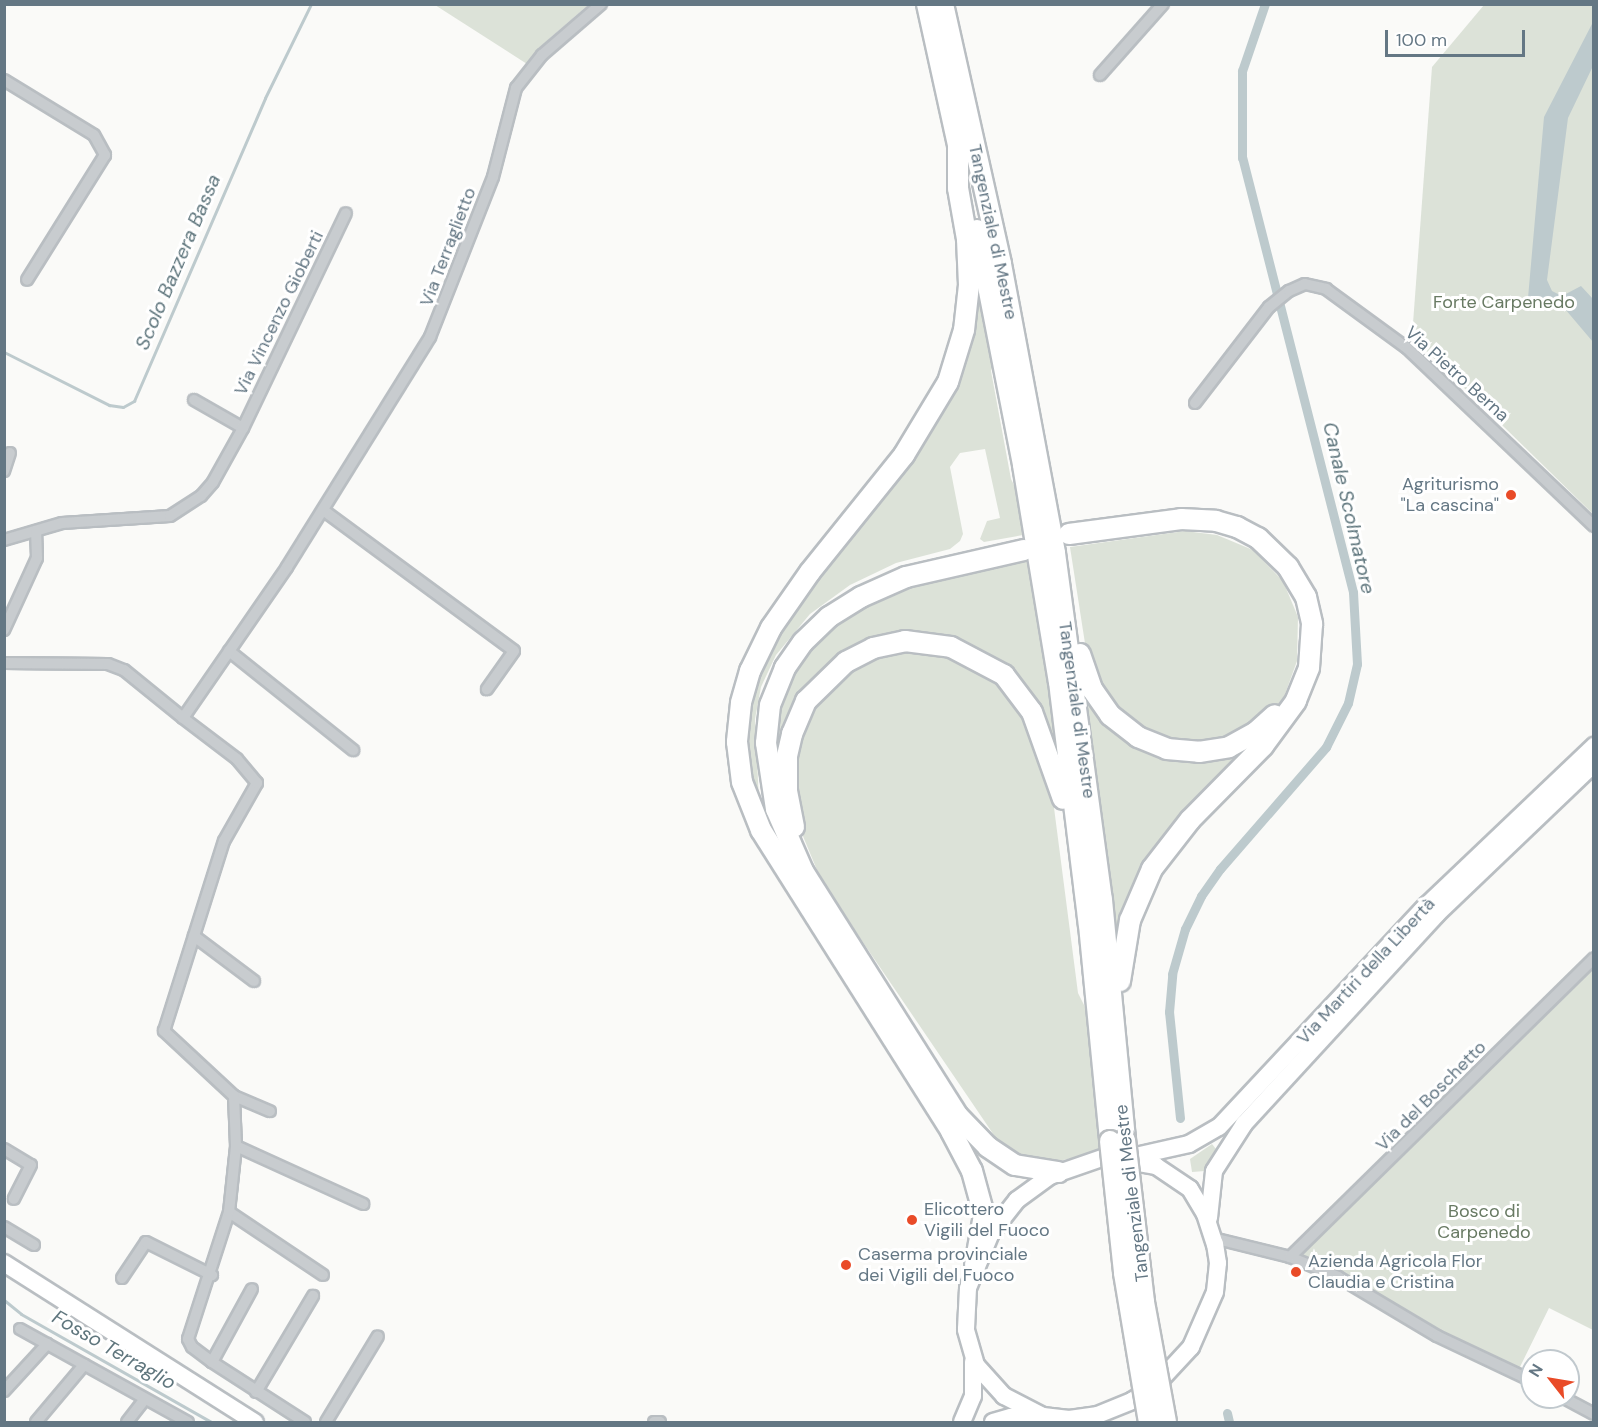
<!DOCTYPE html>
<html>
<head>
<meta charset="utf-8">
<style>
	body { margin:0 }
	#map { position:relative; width:1598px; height:1427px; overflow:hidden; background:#fafaf8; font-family:"DM Sans",sans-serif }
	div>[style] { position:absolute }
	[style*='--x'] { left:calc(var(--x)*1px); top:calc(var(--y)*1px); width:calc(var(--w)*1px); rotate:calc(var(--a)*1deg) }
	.green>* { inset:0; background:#dce2d8 }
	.water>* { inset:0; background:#bdcacd }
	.stream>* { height:3px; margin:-1.5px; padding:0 1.5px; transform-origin:1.5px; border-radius:1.5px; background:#bdcacd }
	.canal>* { height:9px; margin:-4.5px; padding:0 4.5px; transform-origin:4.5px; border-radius:4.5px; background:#bdcacd }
	.roads { filter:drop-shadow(2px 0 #b9bec2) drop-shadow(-2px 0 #b9bec2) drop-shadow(0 2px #b9bec2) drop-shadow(0 -2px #b9bec2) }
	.minor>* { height:10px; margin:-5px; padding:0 5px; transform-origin:5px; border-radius:5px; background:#c8cccf }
	.primary>* { height:16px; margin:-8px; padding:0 8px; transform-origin:8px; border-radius:8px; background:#fff }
	.motorway>* { height:20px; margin:-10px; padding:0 10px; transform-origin:10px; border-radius:10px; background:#fff }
	.bridges { filter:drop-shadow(2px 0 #babec1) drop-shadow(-2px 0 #babec1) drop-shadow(0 2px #babec1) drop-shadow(0 -2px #babec1) }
	.motorway-bridge>* { height:20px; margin:-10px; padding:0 10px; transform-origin:10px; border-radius:10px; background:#fff }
	.dots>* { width:16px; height:16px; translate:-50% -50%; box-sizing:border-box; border:3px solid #fff; border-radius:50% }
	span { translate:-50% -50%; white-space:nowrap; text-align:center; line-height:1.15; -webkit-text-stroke:6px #fff; paint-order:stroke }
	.street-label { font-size:18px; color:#647784 }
	.park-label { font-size:18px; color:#687a63 }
	.poi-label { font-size:18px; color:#647784 }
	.right { translate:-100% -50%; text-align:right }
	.left { translate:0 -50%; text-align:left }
	.water-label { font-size:20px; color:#5f767d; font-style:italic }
	.frame { position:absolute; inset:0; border:6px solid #647784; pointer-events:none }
	.north { position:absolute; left:1520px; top:1349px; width:60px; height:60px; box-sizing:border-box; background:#fff; border:2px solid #c1c9ce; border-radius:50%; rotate:301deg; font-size:16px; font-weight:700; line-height:24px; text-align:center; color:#647784 }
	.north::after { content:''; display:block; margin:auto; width:21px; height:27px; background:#e94b28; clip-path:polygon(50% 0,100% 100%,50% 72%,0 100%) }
	.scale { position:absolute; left:1385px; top:30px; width:140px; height:27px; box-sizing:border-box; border:3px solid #647784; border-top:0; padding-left:8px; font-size:18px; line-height:21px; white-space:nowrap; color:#647784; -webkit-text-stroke:4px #fff; paint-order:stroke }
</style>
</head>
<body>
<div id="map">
	<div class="green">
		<div style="clip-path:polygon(435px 5px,588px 5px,550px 38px,527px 64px)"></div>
		<div style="clip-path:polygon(1484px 5px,1593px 5px,1593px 514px,1412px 337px,1432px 67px)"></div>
		<div style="clip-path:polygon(978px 283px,996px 357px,991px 371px,1011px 479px,1019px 495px,1023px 535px,984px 542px,980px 539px,987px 521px,1000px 518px,985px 449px,960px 453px,950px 467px,963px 534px,960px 541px,950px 549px,896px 563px,850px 585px,810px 614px,776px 655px,761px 687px,755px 719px,759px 801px,748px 781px,744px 723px,767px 644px,930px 420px)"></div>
		<div style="clip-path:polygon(1186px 521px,1220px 525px,1241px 532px,1258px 541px,1271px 551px,1286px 568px,1299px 589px,1308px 615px,1310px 635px,1308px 663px,1297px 694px,1282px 718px,1189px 816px,1154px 860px,1133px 901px,1118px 947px,1084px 696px,1091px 694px,1111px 720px,1149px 746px,1179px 754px,1212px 753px,1247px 742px,1280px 717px,1300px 685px,1308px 653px,1307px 615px,1298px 590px,1285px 569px,1258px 542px,1241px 533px,1203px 524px,1140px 527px)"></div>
		<div style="clip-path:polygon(1185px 531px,1217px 535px,1253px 550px,1283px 581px,1298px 617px,1297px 661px,1284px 697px,1273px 710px,1223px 742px,1174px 744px,1121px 717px,1089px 669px,1070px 547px)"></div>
		<div style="clip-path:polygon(1026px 554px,1059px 743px,1053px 744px,963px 644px,850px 652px,774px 764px,778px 702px,807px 646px,879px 592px)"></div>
		<div style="clip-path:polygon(945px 647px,1018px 696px,1053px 800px,1078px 993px,1087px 1011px,1102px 1151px,1046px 1164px,1020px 1158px,1000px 1144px,822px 882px,800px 829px,792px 796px,800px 718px,868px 652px)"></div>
		<div style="clip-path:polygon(1593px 963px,1593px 1330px,1549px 1308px,1519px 1369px,1440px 1332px,1297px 1255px)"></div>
		<div style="clip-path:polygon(1212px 1144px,1216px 1149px,1205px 1171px,1192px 1172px,1190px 1159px)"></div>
	</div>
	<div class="water">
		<div style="clip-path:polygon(1593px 22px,1593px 66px,1568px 118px,1547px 280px,1552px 291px,1562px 296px,1581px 286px,1593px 299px,1593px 342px,1565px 309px,1528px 298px,1544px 117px)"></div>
	</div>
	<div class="stream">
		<div style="--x:4;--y:352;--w:118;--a:26.8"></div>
		<div style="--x:109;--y:405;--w:14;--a:8"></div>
		<div style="--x:123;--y:407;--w:13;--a:-29"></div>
		<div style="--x:134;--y:401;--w:330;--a:-66.6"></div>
		<div style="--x:265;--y:98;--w:105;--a:-63.9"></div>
		<div style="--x:4;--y:1300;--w:22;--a:39"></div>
		<div style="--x:21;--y:1314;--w:219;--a:29.6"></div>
	</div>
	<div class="canal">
		<div style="--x:1180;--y:1118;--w:107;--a:-95.9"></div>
		<div style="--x:1169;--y:1012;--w:38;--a:-85"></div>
		<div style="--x:1172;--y:974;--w:47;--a:-73.9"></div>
		<div style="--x:1185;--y:929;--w:37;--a:-64"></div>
		<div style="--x:1201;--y:896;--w:33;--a:-55"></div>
		<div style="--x:1220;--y:869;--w:162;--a:-49"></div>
		<div style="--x:1326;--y:747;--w:49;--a:-63.4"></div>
		<div style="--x:1348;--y:703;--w:40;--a:-77"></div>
		<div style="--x:1357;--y:664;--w:72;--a:-93.2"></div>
		<div style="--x:1353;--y:592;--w:448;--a:-104.3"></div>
		<div style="--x:1242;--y:158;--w:87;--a:-90"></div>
		<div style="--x:1242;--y:71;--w:71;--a:-71.1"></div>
		<div style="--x:1227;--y:1413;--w:9;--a:77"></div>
	</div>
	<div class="roads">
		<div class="minor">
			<div style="--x:1100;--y:75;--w:95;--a:-48.4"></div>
			<div style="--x:4;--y:80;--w:105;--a:31.4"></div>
			<div style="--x:94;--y:135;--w:23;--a:61"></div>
			<div style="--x:105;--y:155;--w:147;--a:122"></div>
			<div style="--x:194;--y:400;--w:56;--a:29.7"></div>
			<div style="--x:1195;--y:403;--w:121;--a:-52.4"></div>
			<div style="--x:1269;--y:307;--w:26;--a:-39"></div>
			<div style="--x:1289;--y:291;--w:17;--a:-24"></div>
			<div style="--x:1305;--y:284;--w:22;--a:13"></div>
			<div style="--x:1326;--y:289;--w:100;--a:36.1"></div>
			<div style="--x:1407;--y:348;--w:258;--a:43.6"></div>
			<div style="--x:4;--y:471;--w:19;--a:-72"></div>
			<div style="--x:323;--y:510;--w:237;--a:36.4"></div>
			<div style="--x:514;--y:651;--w:47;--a:125.4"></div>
			<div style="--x:4;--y:540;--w:60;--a:-16.3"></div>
			<div style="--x:62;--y:523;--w:108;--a:-3.7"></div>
			<div style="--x:170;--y:516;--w:37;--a:-33"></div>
			<div style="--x:201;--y:496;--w:18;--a:-49"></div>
			<div style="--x:213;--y:482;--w:62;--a:-60.9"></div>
			<div style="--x:243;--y:428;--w:238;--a:-64.4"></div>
			<div style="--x:4;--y:630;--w:79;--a:-65.4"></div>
			<div style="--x:37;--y:558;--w:27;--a:-92"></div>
			<div style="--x:229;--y:651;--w:159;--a:38.6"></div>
			<div style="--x:4;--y:663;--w:104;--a:0.6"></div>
			<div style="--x:108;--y:664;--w:17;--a:21"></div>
			<div style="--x:124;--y:670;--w:76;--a:39.1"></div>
			<div style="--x:194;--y:936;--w:75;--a:36.9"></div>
			<div style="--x:234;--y:1096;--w:39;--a:23"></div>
			<div style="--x:236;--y:1146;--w:140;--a:24.5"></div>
			<div style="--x:4;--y:1149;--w:31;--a:31"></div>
			<div style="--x:31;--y:1165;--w:38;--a:117"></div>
			<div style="--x:229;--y:1212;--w:113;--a:33.8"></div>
			<div style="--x:4;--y:1227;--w:35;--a:31"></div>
			<div style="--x:1213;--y:1238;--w:79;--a:13.9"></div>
			<div style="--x:1290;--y:1257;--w:52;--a:22.6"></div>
			<div style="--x:1338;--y:1277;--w:115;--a:30.8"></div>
			<div style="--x:1437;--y:1336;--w:105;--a:25.3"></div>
			<div style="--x:1290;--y:1257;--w:426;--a:-44.5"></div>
			<div style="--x:122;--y:1278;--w:43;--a:-56.3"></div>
			<div style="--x:146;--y:1242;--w:74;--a:26.6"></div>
			<div style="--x:20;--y:1329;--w:192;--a:29"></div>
			<div style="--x:212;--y:1362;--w:83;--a:-61.3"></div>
			<div style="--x:4;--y:1391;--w:64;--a:-47.5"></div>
			<div style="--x:256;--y:1392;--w:112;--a:-59.3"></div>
			<div style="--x:1562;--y:1397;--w:36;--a:28"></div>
			<div style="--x:36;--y:1422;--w:75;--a:-49.9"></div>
			<div style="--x:127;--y:1422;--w:28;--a:-52"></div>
			<div style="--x:305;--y:1422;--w:111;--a:-147.2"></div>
			<div style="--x:212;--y:1362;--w:25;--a:-143"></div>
			<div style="--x:192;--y:1347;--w:9;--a:-117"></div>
			<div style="--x:188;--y:1339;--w:133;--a:-72.1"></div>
			<div style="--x:229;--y:1212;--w:66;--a:-83.9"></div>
			<div style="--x:236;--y:1146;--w:50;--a:-92.3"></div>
			<div style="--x:234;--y:1096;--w:96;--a:-137.1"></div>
			<div style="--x:164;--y:1031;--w:199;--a:-72.5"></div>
			<div style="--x:224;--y:841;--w:67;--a:-60.4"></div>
			<div style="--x:257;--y:783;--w:31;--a:-130"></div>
			<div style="--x:237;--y:759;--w:68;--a:-142.8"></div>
			<div style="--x:183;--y:718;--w:183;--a:-55.4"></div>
			<div style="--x:287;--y:567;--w:271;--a:-58.1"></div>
			<div style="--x:430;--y:337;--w:172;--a:-68.5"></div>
			<div style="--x:493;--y:177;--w:92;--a:-75.5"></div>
			<div style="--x:516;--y:88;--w:42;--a:-51.8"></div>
			<div style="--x:542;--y:55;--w:78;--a:-40.8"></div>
			<div style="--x:326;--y:1422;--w:100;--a:-58.8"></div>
			<div style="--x:654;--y:1422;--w:6;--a:0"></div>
		</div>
		<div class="primary">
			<div style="--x:1105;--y:1157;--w:52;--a:10"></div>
			<div style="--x:1156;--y:1166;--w:41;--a:34.1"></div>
			<div style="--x:1190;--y:1189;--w:29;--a:59"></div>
			<div style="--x:1205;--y:1214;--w:32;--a:72"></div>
			<div style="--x:1215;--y:1244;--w:19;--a:81"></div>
			<div style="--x:1218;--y:1263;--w:29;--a:96"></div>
			<div style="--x:1215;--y:1292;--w:60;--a:113.6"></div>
			<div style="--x:1191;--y:1347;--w:54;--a:132.8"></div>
			<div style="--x:1154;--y:1387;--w:26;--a:148"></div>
			<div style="--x:1132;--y:1401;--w:37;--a:158"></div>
			<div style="--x:1098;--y:1415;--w:29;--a:172"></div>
			<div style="--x:1069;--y:1419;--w:26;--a:-173"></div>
			<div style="--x:1043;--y:1416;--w:44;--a:-152.9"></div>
			<div style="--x:1004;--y:1396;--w:42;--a:-132.1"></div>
			<div style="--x:976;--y:1365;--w:37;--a:-106"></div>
			<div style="--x:966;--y:1329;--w:41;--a:-87.2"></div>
			<div style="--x:968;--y:1288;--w:60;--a:-67.3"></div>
			<div style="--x:991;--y:1233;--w:42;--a:-51.8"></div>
			<div style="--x:1017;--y:1200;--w:41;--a:-36"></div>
			<div style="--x:1050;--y:1176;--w:58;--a:-19.1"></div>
			<div style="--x:1131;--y:1157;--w:59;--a:-12.6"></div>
			<div style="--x:1189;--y:1144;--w:34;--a:-30"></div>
			<div style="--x:1219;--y:1127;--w:304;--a:-46.9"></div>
			<div style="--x:1427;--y:905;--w:231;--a:-43.6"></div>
			<div style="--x:1209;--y:1218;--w:47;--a:-83.9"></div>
			<div style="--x:1214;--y:1171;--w:56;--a:-57.4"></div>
			<div style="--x:1244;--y:1124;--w:285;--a:-47.4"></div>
			<div style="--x:1437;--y:914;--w:217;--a:-43.7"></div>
			<div style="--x:4;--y:1263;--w:297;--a:32.4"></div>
			<div style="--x:962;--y:1422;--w:28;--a:-67"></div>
			<div style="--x:973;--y:1396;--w:34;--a:-90"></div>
			<div style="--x:993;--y:1422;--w:19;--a:-16"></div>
			<div style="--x:1011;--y:1417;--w:25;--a:-2"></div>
		</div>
		<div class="motorway">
			<div style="--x:927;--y:4;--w:154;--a:77.6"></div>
			<div style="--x:943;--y:4;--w:266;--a:77.4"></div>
			<div style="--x:1001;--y:264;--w:294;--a:79.4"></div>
			<div style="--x:1055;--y:553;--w:350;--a:82.3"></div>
			<div style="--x:1102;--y:900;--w:241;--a:84.5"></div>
			<div style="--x:958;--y:142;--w:46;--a:90"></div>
			<div style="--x:958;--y:188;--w:52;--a:80"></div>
			<div style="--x:967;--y:239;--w:46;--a:87.5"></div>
			<div style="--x:969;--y:285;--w:45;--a:96.3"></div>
			<div style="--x:964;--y:330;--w:54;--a:107.1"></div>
			<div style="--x:948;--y:382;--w:85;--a:121.1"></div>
			<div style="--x:904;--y:455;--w:150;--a:128.8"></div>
			<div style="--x:810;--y:572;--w:68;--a:124.9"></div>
			<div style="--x:771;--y:628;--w:48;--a:116"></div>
			<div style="--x:750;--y:671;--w:33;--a:106"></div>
			<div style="--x:741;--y:703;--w:39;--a:96"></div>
			<div style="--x:737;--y:742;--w:40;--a:82.9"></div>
			<div style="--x:742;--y:782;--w:52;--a:68.4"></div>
			<div style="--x:761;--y:830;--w:356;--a:57.7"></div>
			<div style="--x:951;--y:1131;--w:45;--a:62.3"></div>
			<div style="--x:972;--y:1171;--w:46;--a:74.7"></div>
			<div style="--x:984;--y:1215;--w:51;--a:100.2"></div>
			<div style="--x:977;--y:230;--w:239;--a:78.9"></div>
			<div style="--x:1023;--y:465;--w:220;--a:80.6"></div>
			<div style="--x:1059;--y:682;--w:245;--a:83"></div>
			<div style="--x:1089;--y:925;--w:217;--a:84.4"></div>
			<div style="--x:1069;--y:534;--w:113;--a:-7.6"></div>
			<div style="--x:1181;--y:519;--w:35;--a:3"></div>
			<div style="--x:1216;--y:521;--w:22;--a:16"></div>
			<div style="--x:1237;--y:527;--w:24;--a:28"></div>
			<div style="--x:1258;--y:538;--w:42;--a:44"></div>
			<div style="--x:1288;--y:567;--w:35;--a:59"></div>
			<div style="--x:1306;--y:597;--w:28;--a:77"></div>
			<div style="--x:1312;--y:624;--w:44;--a:93.9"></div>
			<div style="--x:1309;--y:668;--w:35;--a:112"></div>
			<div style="--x:1296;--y:701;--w:56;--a:126.3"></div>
			<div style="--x:1263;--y:746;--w:104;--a:134.6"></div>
			<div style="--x:1190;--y:820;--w:62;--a:127.8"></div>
			<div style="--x:1152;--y:869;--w:56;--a:113.3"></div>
			<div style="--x:1130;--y:920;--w:62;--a:99.3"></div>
			<div style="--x:1024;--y:550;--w:121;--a:167.1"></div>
			<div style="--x:906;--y:577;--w:49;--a:156"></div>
			<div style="--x:861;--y:597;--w:38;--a:148"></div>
			<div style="--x:829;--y:617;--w:36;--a:136"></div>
			<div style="--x:803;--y:642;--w:32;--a:125"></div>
			<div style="--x:785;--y:668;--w:40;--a:112"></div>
			<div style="--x:770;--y:705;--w:38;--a:96"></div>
			<div style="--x:766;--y:743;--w:67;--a:81.4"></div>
			<div style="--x:776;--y:809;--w:68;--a:66.5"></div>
			<div style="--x:803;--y:871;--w:290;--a:57.7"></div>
			<div style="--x:958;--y:1116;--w:43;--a:45.9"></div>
			<div style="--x:988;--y:1147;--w:32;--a:34"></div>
			<div style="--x:1015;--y:1165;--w:44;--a:9.2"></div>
			<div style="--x:1080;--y:654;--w:37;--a:71"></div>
			<div style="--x:1092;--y:689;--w:32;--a:55"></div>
			<div style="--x:1110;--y:715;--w:36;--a:38"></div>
			<div style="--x:1138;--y:737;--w:31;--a:22"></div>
			<div style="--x:1167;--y:749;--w:32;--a:5"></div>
			<div style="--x:1199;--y:752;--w:30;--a:-9"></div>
			<div style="--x:1229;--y:747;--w:31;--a:-29"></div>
			<div style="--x:1256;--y:732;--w:25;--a:-42"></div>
			<div style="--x:794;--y:827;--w:36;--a:-101"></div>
			<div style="--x:787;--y:792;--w:36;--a:-90"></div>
			<div style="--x:787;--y:756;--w:23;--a:-77"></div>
			<div style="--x:792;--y:734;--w:36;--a:-67"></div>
			<div style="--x:806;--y:701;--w:56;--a:-44.3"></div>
			<div style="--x:846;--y:662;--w:30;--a:-27"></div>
			<div style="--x:873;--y:648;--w:33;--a:-12"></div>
			<div style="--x:905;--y:641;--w:46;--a:7.4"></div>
			<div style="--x:951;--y:647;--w:60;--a:27.8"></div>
			<div style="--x:1004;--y:675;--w:46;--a:52.9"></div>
			<div style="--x:1032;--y:712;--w:92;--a:70.4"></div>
		</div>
	</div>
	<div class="bridges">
		<div class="motorway-bridge">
			<div style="--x:1125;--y:1140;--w:163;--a:83.3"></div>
			<div style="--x:1144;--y:1302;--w:122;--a:79.6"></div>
			<div style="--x:1110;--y:1141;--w:133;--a:83.9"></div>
			<div style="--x:1124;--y:1273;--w:151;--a:80.5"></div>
		</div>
	</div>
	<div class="dots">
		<div style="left:1511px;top:495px;background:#e94b28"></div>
		<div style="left:912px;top:1220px;background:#e94b28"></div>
		<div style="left:846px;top:1265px;background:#e94b28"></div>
		<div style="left:1296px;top:1272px;background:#e94b28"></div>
	</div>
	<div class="street-label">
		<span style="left:993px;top:232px;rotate:78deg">Tangenziale di Mestre</span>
		<span style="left:448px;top:247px;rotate:-69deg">Via Terraglietto</span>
		<span style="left:279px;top:313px;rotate:-64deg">Via Vincenzo Gioberti</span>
		<span style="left:1457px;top:374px;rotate:42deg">Via Pietro Berna</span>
		<span style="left:1077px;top:710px;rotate:82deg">Tangenziale di Mestre</span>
		<span style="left:1366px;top:971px;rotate:-47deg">Via Martiri della Libertà</span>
		<span style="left:1431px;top:1096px;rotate:-45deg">Via del Boschetto</span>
		<span style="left:1132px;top:1193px;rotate:-97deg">Tangenziale di Mestre</span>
	</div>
	<div class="park-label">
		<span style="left:1504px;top:302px">Forte Carpenedo</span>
		<span style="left:1484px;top:1222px">Bosco di<br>Carpenedo</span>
	</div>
	<div class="poi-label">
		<span class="right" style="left:1499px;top:495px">Agriturismo<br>"La cascina"</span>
		<span class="left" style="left:924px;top:1220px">Elicottero<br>Vigili del Fuoco</span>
		<span class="left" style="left:858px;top:1265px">Caserma provinciale<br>dei Vigili del Fuoco</span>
		<span class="left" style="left:1308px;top:1272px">Azienda Agricola Flor<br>Claudia e Cristina</span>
	</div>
	<div class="water-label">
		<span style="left:178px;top:262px;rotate:-67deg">Scolo Bazzera Bassa</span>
		<span style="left:1349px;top:508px;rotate:77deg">Canale Scolmatore</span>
		<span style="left:114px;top:1350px;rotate:30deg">Fosso Terraglio</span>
	</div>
	<div class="frame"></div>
	<div class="north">N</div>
	<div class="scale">100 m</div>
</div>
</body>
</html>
